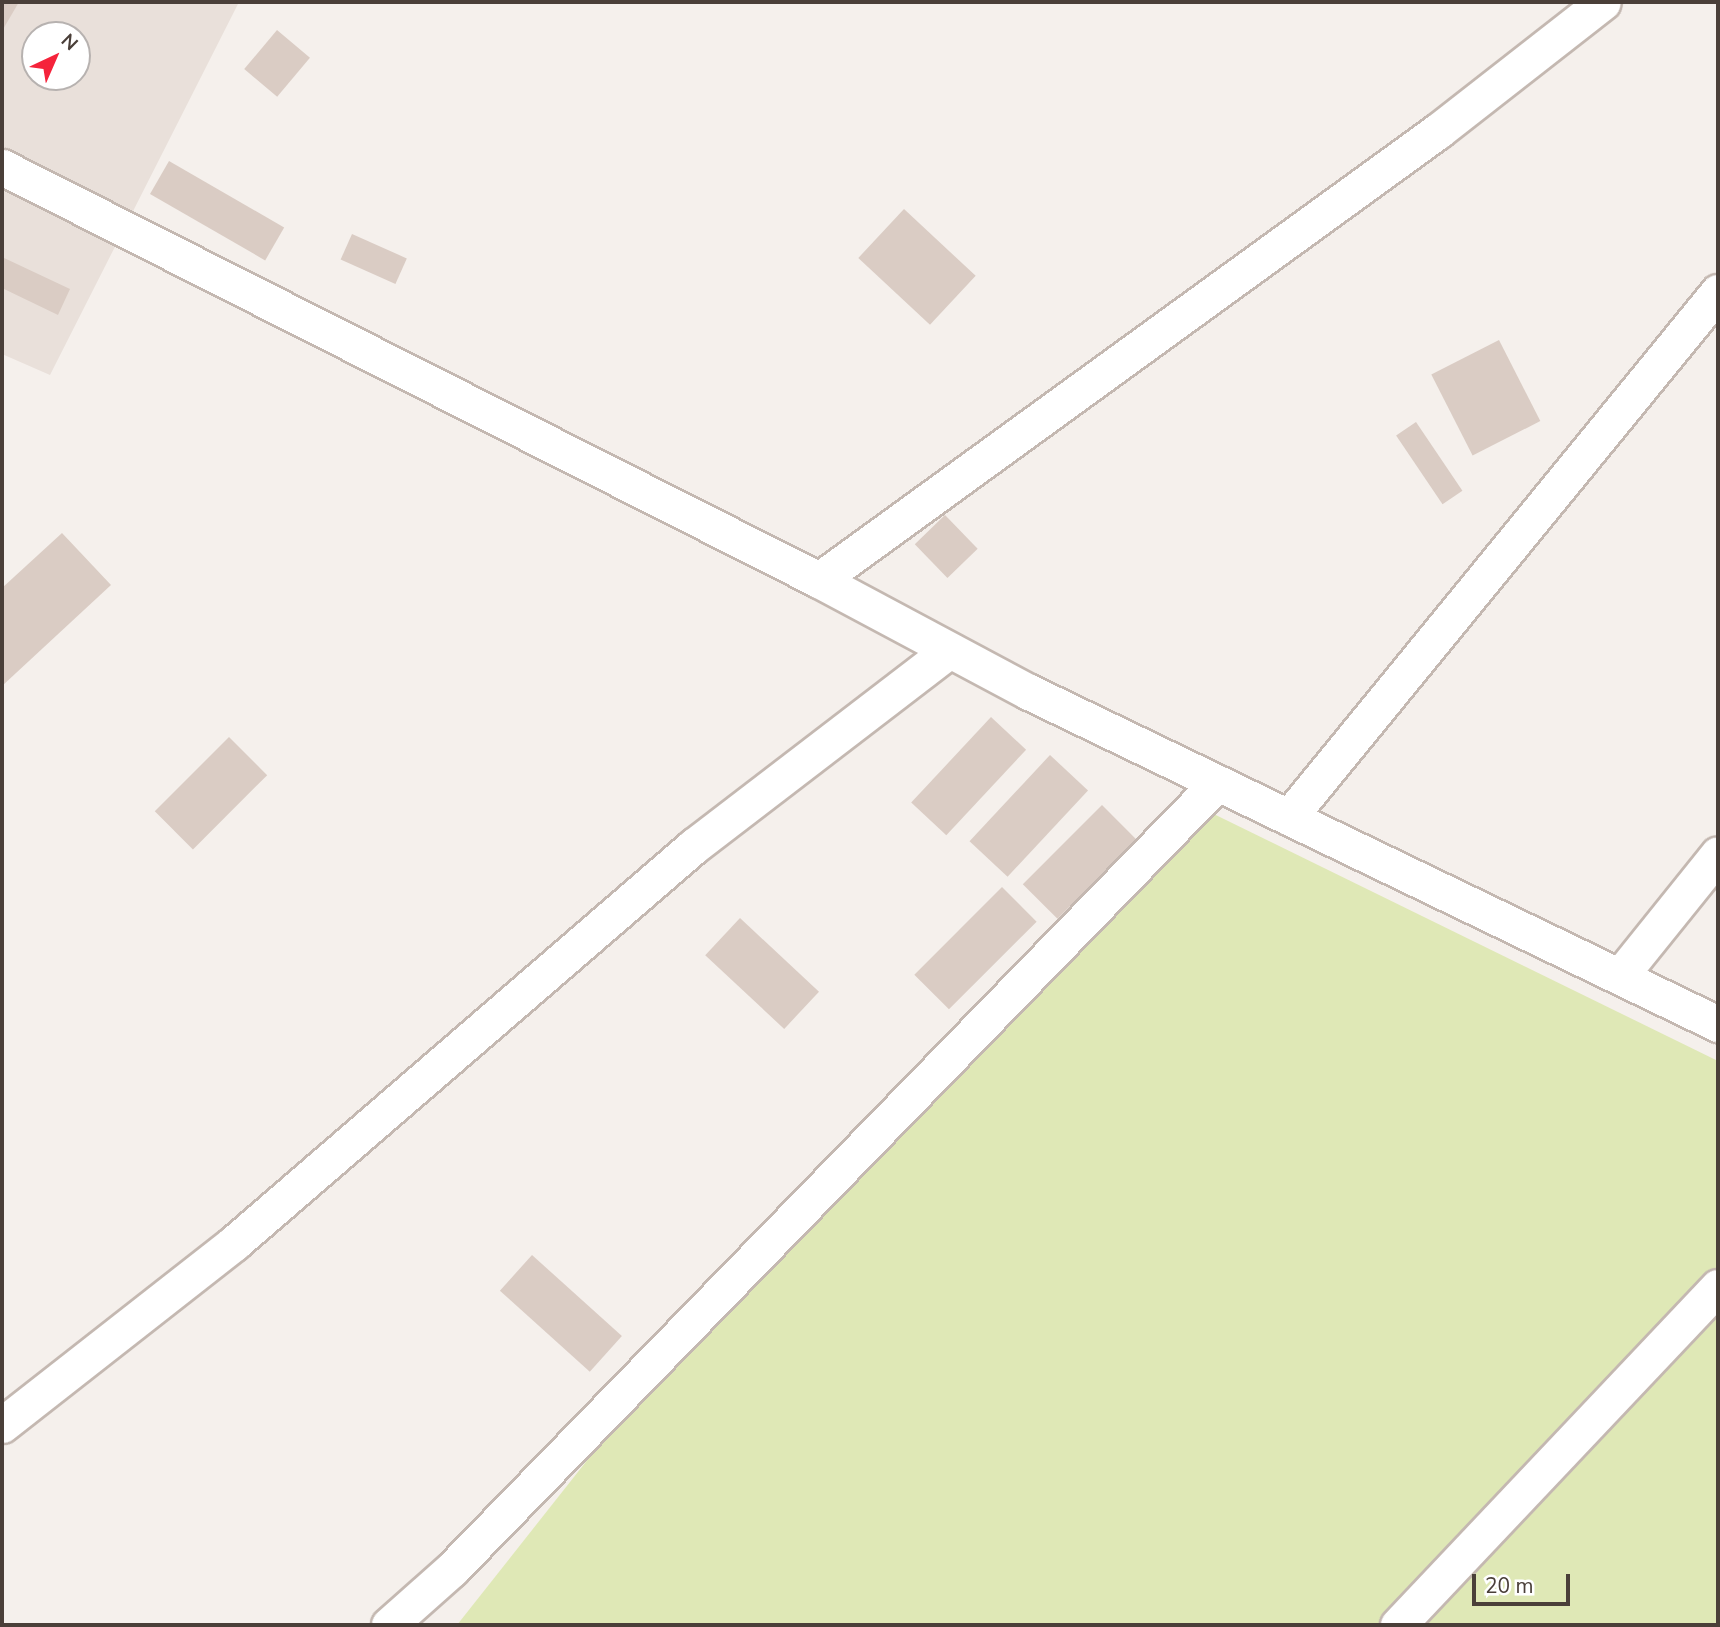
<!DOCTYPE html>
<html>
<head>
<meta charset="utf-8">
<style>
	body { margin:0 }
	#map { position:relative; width:1720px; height:1627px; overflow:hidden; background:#f5f0ec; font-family:"Nunito Sans",sans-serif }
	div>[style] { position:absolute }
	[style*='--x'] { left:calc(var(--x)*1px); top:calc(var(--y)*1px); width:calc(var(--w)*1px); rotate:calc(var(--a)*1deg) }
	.residential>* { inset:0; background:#e9e0da }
	.green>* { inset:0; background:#dfe8b6 }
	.building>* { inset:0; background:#daccc4; transform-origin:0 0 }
	.roads { filter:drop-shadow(2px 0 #c4b8b1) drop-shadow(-2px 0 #c4b8b1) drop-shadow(0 2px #c4b8b1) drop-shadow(0 -2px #c4b8b1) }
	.minor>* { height:35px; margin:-17.5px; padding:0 17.5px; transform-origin:17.5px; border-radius:17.5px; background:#fff }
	span { translate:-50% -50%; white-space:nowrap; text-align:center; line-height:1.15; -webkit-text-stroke:7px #fff; paint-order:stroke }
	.frame { position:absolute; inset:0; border:4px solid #4a3f39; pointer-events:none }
	.north { position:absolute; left:21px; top:21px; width:70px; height:70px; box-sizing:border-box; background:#fff; border:2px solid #b7b2b0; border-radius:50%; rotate:44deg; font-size:19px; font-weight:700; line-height:28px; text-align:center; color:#4a3f39 }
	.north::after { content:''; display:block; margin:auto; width:24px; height:32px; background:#f5233b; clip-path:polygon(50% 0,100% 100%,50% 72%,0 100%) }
	.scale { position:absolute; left:1472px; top:1574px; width:98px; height:32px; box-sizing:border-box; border:4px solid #4a3f39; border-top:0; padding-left:9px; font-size:21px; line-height:24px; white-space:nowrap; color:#4a3f39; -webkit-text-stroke:5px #fff; paint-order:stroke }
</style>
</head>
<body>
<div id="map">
	<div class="residential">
		<div style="clip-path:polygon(evenodd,2px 2px,239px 2px,50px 375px,2px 354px,2px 2px,35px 35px,77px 35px,77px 77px,35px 77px,35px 35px)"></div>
	</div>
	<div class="green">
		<div style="clip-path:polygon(1181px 798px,1718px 1061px,1718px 1625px,457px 1625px,732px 1277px)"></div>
	</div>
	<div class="building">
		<div style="clip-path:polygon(2px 2px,19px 2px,2px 31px)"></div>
		<div style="left:277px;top:30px;width:43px;height:51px;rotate:40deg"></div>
		<div style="left:169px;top:161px;width:133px;height:38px;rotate:30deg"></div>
		<div style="left:904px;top:209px;width:98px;height:67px;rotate:43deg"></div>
		<div style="left:352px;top:234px;width:60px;height:28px;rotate:24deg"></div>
		<div style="clip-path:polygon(2px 257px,70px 289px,58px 315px,2px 288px)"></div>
		<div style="left:1499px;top:340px;width:91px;height:76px;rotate:63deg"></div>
		<div style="left:1416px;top:422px;width:83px;height:24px;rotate:56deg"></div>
		<div style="left:945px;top:515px;width:47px;height:42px;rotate:46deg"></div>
		<div style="clip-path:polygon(62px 533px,111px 585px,2px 686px,2px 588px)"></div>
		<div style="left:991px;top:717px;width:48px;height:117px;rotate:43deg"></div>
		<div style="left:229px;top:737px;width:54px;height:105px;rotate:45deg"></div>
		<div style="left:1050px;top:755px;width:52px;height:118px;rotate:43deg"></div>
		<div style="left:1102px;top:805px;width:49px;height:112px;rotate:45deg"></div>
		<div style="left:1002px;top:887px;width:49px;height:124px;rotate:45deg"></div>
		<div style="left:740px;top:918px;width:108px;height:51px;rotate:43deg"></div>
		<div style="left:532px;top:1255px;width:121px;height:48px;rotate:42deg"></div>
	</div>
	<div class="roads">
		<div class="minor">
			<div style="--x:2;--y:167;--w:915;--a:26.82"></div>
			<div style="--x:819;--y:580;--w:238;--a:28.1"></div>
			<div style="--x:1029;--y:692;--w:765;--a:25.73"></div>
			<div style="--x:819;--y:580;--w:765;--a:-35.96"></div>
			<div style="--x:1438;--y:131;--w:209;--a:-38"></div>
			<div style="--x:1289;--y:817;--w:678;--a:-50.75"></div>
			<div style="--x:1620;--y:976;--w:156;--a:-51.2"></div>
			<div style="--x:2;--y:1425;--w:295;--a:-38.1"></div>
			<div style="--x:234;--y:1243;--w:608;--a:-40.8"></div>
			<div style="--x:694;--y:846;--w:320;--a:-37.5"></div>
			<div style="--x:389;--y:1625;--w:83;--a:-41.6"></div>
			<div style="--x:451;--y:1570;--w:1098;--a:-45.77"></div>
			<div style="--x:1398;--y:1625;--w:465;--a:-46.6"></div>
		</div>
	</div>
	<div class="frame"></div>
	<div class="north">N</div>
	<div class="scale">20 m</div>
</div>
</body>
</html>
